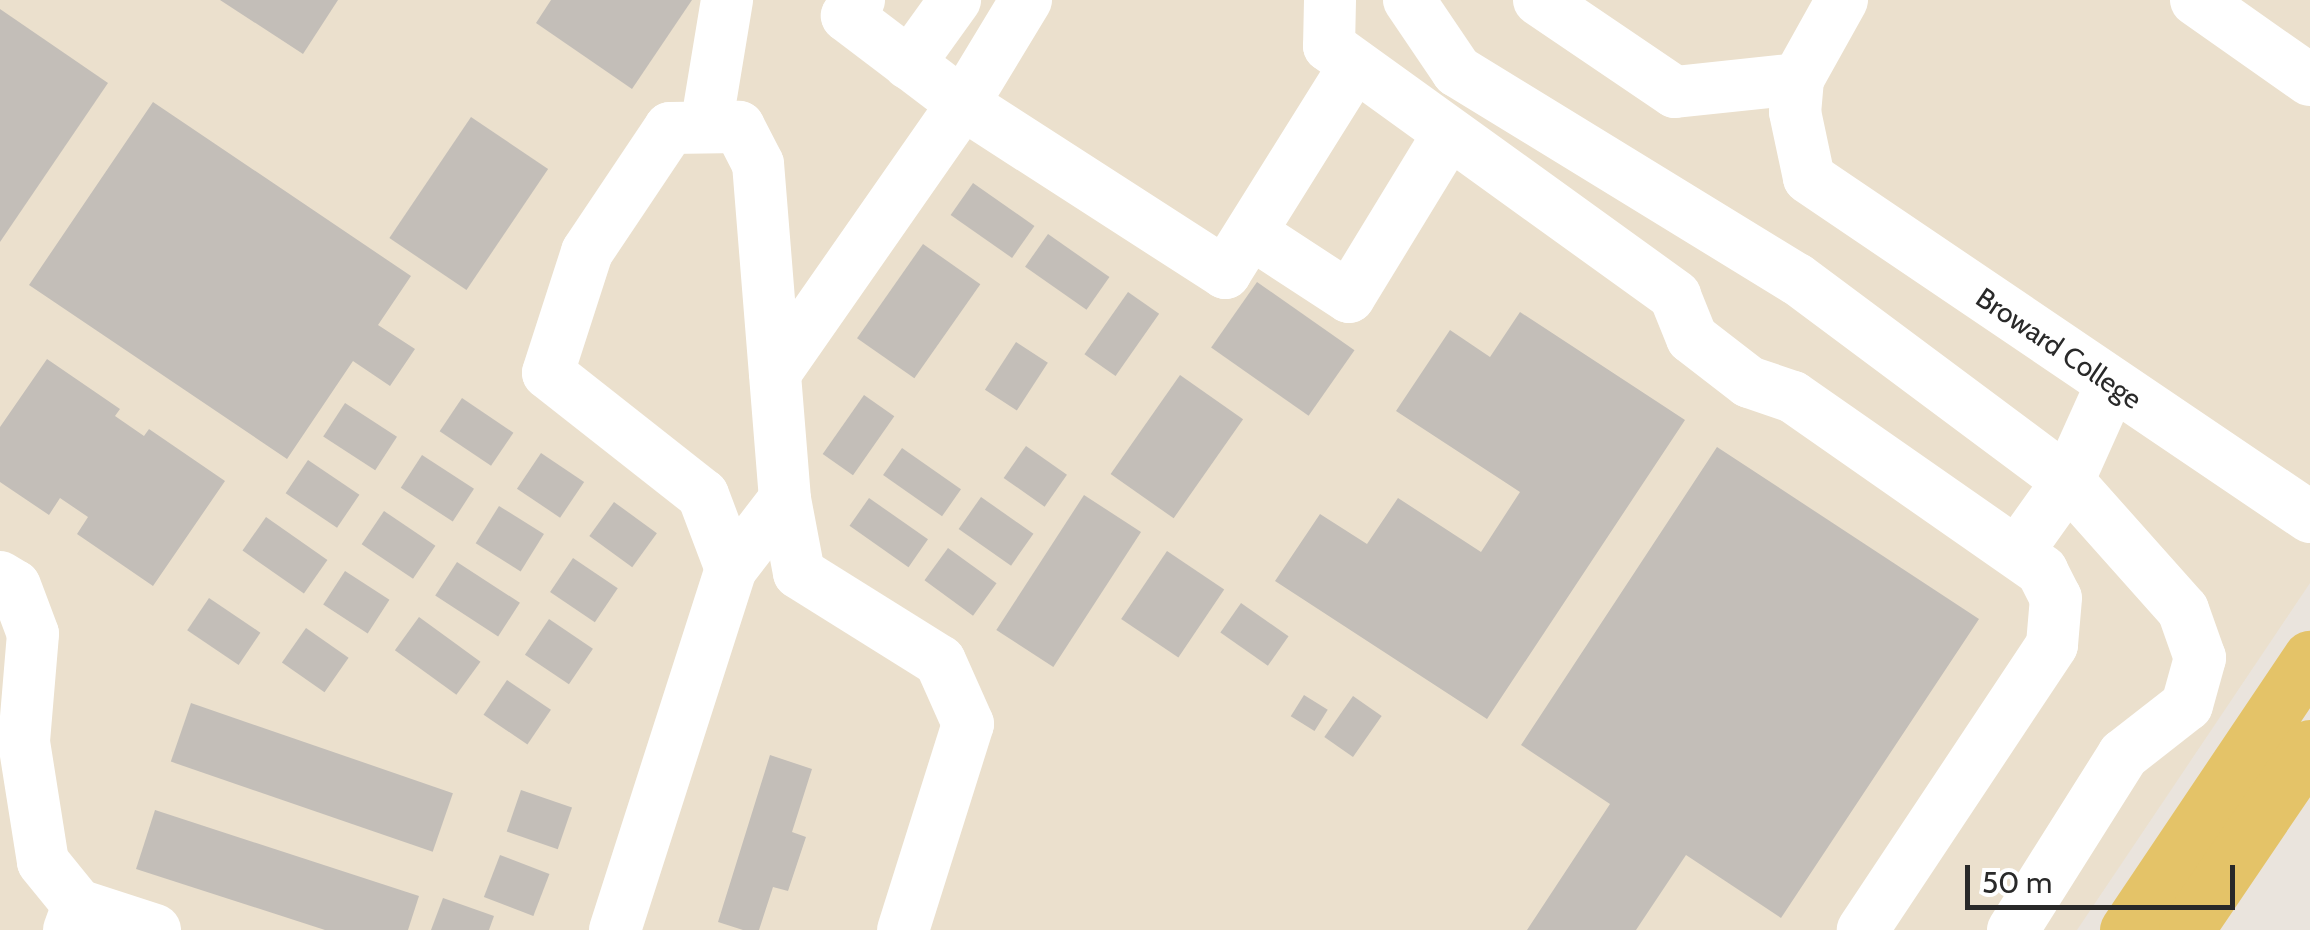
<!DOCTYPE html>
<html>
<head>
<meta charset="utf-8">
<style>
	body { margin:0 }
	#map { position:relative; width:2310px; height:930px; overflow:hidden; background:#eae4dd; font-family:Cabin,sans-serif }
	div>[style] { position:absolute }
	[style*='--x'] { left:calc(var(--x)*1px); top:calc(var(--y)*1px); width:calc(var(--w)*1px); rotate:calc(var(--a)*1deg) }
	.education>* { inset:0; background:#ebe0cd }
	.building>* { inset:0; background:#c3beb8; transform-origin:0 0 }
	.minor>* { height:52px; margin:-26px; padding:0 26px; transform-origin:26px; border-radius:26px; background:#fff }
	.major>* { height:55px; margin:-27.5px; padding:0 27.5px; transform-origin:27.5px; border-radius:27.5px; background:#e4c368 }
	span { translate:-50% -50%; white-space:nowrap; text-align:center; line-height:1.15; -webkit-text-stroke:8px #fff; paint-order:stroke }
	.street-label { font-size:28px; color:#292929 }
	.scale { position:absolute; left:1965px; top:865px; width:270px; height:45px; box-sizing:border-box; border:5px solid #292929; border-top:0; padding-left:12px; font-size:30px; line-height:35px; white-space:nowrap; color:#292929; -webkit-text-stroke:8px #fff; paint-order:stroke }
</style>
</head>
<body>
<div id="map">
	<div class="education">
		<div style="clip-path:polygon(0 0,2310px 0,2310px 583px,2077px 930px,0 930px)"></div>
	</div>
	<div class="building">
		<div style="clip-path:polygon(220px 0,338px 0,303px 54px)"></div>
		<div style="clip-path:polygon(551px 0,692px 0,632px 89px,536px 23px)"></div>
		<div style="clip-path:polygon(0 9px,108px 83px,0 242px)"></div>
		<div style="clip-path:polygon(153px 102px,411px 276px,378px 325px,415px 349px,390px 386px,353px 361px,287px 459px,29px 285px)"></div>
		<div style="left:471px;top:117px;width:93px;height:146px;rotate:34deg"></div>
		<div style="left:973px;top:183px;width:75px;height:39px;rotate:35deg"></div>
		<div style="left:1048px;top:234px;width:75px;height:40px;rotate:35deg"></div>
		<div style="left:923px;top:244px;width:70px;height:115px;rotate:35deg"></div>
		<div style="left:1257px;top:282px;width:119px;height:80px;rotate:35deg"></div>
		<div style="left:1128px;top:292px;width:38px;height:76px;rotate:35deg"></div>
		<div style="clip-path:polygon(1520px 312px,1685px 420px,1487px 719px,1275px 581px,1320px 514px,1367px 544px,1398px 498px,1481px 552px,1520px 492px,1396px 411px,1450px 330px,1490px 357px)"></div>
		<div style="left:1016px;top:342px;width:38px;height:57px;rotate:33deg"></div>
		<div style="clip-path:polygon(47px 359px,120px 409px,115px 416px,144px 436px,149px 429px,225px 481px,153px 586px,77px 534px,88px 517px,60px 498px,49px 515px,0 482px,0 427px)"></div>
		<div style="left:1180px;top:375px;width:77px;height:121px;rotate:35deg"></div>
		<div style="left:864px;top:395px;width:37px;height:72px;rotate:35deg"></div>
		<div style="left:462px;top:398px;width:62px;height:40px;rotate:34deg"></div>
		<div style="left:345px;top:403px;width:62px;height:40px;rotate:33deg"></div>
		<div style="left:1026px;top:446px;width:50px;height:39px;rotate:35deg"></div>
		<div style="clip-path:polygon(1717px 447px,1979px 619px,1781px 918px,1686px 855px,1636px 930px,1527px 930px,1610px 804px,1521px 745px)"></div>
		<div style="left:902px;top:448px;width:72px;height:33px;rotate:35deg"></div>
		<div style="left:541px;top:453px;width:52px;height:43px;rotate:34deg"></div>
		<div style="left:422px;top:455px;width:62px;height:39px;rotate:33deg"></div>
		<div style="left:308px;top:460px;width:62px;height:40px;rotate:34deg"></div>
		<div style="left:1084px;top:495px;width:68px;height:161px;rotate:33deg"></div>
		<div style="left:981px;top:497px;width:64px;height:39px;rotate:35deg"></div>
		<div style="left:869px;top:498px;width:72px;height:34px;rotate:35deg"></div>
		<div style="left:614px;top:502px;width:53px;height:42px;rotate:36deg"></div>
		<div style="left:499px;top:506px;width:53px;height:44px;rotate:32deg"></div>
		<div style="left:384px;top:511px;width:62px;height:40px;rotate:34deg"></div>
		<div style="left:266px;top:517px;width:75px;height:41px;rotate:35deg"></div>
		<div style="left:948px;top:548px;width:60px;height:40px;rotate:36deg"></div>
		<div style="left:1167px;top:551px;width:69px;height:82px;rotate:34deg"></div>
		<div style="left:573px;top:558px;width:54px;height:41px;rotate:34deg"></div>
		<div style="left:457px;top:562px;width:75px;height:40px;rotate:33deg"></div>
		<div style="left:345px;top:571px;width:53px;height:40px;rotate:33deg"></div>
		<div style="left:209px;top:598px;width:62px;height:39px;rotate:34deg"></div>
		<div style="left:1241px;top:603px;width:58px;height:36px;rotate:35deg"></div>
		<div style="left:419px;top:617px;width:76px;height:41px;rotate:36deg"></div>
		<div style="left:549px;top:619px;width:53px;height:43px;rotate:34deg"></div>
		<div style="left:306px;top:628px;width:52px;height:42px;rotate:35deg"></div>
		<div style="left:507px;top:680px;width:53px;height:42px;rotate:34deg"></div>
		<div style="left:1304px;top:695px;width:28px;height:25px;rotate:32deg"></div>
		<div style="left:1353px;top:696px;width:35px;height:50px;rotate:35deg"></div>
		<div style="left:191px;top:703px;width:277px;height:62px;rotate:19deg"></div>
		<div style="clip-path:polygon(770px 755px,812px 769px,792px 832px,806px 837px,788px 891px,773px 887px,759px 930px,743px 930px,718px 922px)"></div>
		<div style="left:521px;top:790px;width:54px;height:44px;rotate:19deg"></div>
		<div style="clip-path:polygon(155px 810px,419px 896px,408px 930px,325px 930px,136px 869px)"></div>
		<div style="left:500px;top:855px;width:53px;height:45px;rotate:21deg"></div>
		<div style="clip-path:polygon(443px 898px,494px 916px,489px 930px,431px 930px)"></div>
	</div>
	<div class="minor">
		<div style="--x:1026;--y:0;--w:122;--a:121.2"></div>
		<div style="--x:963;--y:104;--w:312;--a:32.8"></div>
		<div style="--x:1225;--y:273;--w:245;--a:-58"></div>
		<div style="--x:1330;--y:0;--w:46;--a:91.2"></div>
		<div style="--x:1329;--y:46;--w:427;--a:35.8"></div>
		<div style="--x:1675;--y:296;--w:45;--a:68"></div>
		<div style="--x:1692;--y:338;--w:72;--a:37.7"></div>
		<div style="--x:1749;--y:382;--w:46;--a:18.8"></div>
		<div style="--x:1793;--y:397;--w:304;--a:34.9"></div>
		<div style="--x:2042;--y:571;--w:30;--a:63"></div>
		<div style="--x:2056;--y:598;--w:47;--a:94.9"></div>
		<div style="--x:2052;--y:645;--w:342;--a:123.6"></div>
		<div style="--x:1409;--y:0;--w:86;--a:55.9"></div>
		<div style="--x:1457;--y:71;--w:399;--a:31.5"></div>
		<div style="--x:1797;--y:279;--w:338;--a:36.7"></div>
		<div style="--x:2068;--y:481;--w:107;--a:-65.8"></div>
		<div style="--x:1539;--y:0;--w:164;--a:34.1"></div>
		<div style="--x:1675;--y:92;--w:124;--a:-6"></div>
		<div style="--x:1842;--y:0;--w:90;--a:119.1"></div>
		<div style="--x:1798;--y:79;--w:33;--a:95"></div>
		<div style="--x:1795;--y:112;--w:67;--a:78"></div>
		<div style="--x:1809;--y:178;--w:605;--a:34.08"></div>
		<div style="--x:2196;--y:0;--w:139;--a:35.1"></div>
		<div style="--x:909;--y:64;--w:79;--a:-54.3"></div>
		<div style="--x:706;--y:127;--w:129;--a:-80.6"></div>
		<div style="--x:1251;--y:233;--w:117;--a:33.1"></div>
		<div style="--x:1349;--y:297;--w:192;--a:-58.6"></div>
		<div style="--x:775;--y:373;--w:328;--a:-55.1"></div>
		<div style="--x:963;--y:104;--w:146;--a:-142.8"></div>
		<div style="--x:847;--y:16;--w:20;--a:-53"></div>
		<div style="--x:785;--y:499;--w:75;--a:79.3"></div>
		<div style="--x:799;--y:573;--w:166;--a:32"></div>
		<div style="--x:940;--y:661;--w:69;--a:66"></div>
		<div style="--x:968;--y:724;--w:216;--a:107.5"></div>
		<div style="--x:0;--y:577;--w:17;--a:31"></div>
		<div style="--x:15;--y:586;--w:51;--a:69.4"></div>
		<div style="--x:33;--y:634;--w:108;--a:94.8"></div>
		<div style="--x:24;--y:742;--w:121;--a:81"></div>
		<div style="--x:43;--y:862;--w:55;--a:50.9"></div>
		<div style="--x:69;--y:930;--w:27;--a:-70"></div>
		<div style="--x:78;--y:905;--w:81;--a:18"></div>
		<div style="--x:615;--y:930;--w:379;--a:-72.2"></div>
		<div style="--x:731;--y:569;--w:88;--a:-52.4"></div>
		<div style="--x:785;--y:499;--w:336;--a:-94.6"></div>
		<div style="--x:758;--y:164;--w:42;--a:-117.2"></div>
		<div style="--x:739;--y:127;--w:69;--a:179.2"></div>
		<div style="--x:670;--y:128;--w:149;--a:123.8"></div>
		<div style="--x:587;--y:252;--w:127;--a:107.9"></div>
		<div style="--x:548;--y:373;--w:197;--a:38.2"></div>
		<div style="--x:703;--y:495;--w:79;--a:69.3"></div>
		<div style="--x:2013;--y:930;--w:207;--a:-57.8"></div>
		<div style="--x:2123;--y:755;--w:81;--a:-38"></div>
		<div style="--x:2187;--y:705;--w:49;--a:-74.5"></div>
		<div style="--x:2200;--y:658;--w:51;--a:-109.5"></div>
		<div style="--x:2183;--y:610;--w:173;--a:-131.7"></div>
		<div style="--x:2068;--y:481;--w:85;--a:125.4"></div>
	</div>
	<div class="major">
		<div style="--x:2127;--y:930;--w:328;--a:-56.1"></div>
		<div style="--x:2186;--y:930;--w:221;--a:-55.9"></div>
	</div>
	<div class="street-label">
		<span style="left:2059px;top:348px;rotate:34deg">Broward College</span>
	</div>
	<div class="scale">50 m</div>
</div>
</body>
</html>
